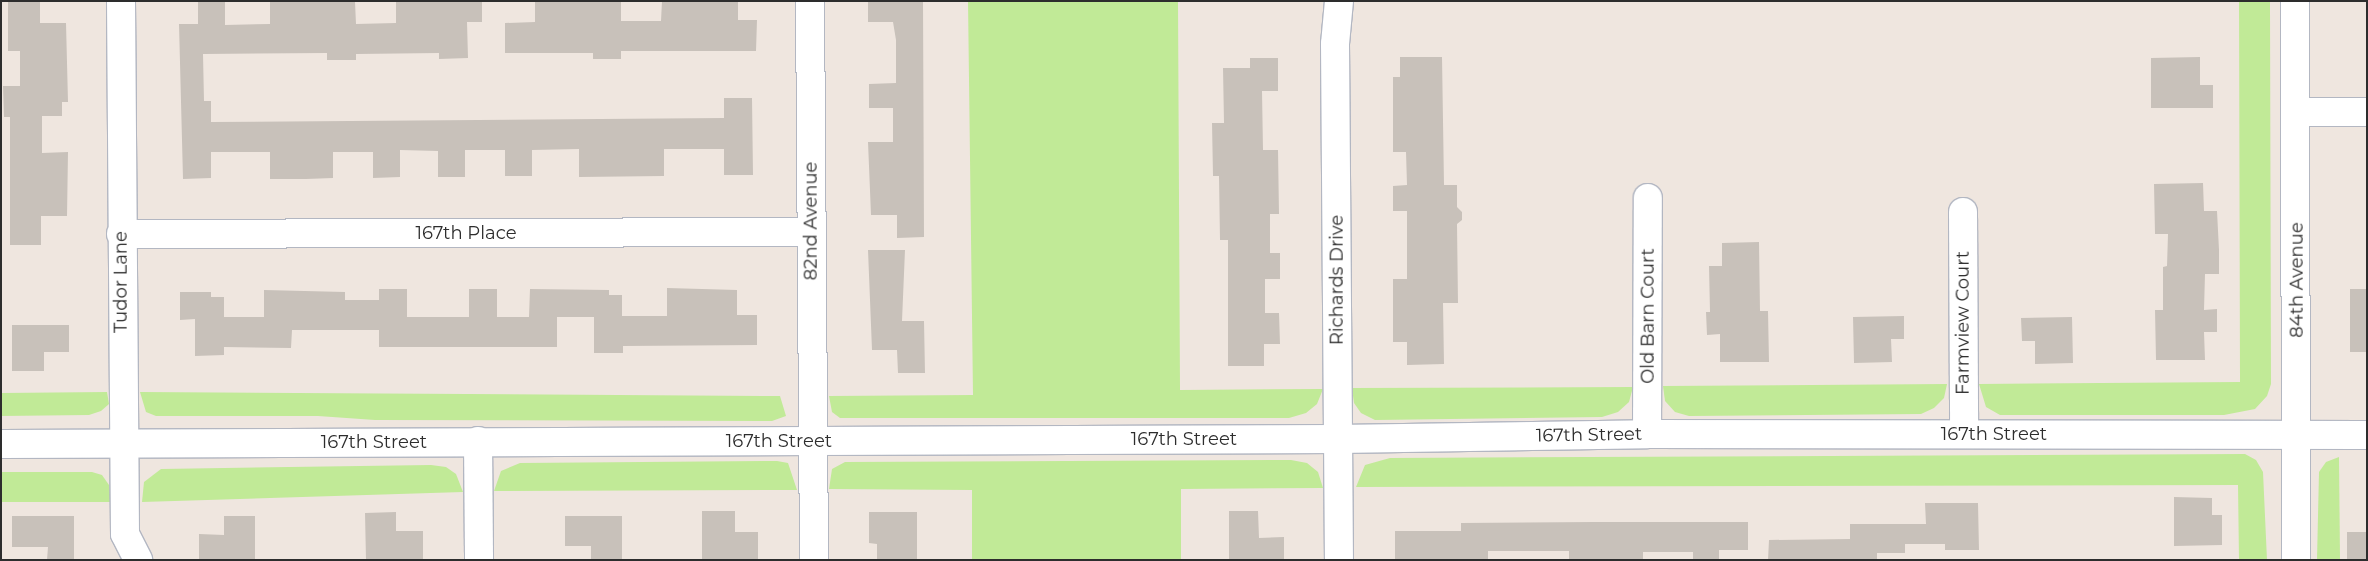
<!DOCTYPE html>
<html>
<head>
<meta charset="utf-8">
<style>
	body { margin:0 }
	#map { position:relative; width:2368px; height:561px; overflow:hidden; background:#efe6df; font-family:Montserrat,sans-serif }
	div>[style] { position:absolute }
	[style*='--x'] { left:calc(var(--x)*1px); top:calc(var(--y)*1px); width:calc(var(--w)*1px); rotate:calc(var(--a)*1deg) }
	.green>* { inset:0; background:#c1ea97 }
	.building>* { inset:0; background:#c8c1ba; transform-origin:0 0 }
	.roads { filter:drop-shadow(1px 0 #b3b7c2) drop-shadow(-1px 0 #b3b7c2) drop-shadow(0 1px #b3b7c2) drop-shadow(0 -1px #b3b7c2) }
	.minor>* { height:28px; margin:-14px; padding:0 14px; transform-origin:14px; border-radius:14px; background:#fff }
	span { translate:-50% -50%; white-space:nowrap; text-align:center; line-height:1.15; -webkit-text-stroke:4px #fff; paint-order:stroke }
	.street-label { font-size:18px; color:#2d2d2d }
	.frame { position:absolute; inset:0; border:2px solid #2d2d2d; pointer-events:none }
</style>
</head>
<body>
<div id="map">
	<div class="green">
		<div style="clip-path:polygon(968px 1px,1178px 1px,1180px 390px,1323px 389px,1317px 404px,1306px 413px,1289px 418px,840px 418px,832px 412px,829px 396px,973px 395px)"></div>
		<div style="clip-path:polygon(2239px 1px,2270px 1px,2271px 384px,2267px 396px,2255px 409px,2224px 415px,2000px 415px,1986px 407px,1979px 384px,2240px 382px)"></div>
		<div style="clip-path:polygon(1947px 384px,1944px 398px,1934px 408px,1921px 414px,1689px 416px,1675px 412px,1665px 401px,1663px 386px)"></div>
		<div style="clip-path:polygon(1633px 387px,1629px 402px,1618px 412px,1602px 417px,1375px 420px,1361px 413px,1354px 403px,1352px 388px)"></div>
		<div style="clip-path:polygon(107px 392px,109px 404px,101px 411px,89px 415px,1px 416px,1px 393px)"></div>
		<div style="clip-path:polygon(140px 392px,780px 396px,786px 416px,772px 421px,375px 420px,318px 416px,156px 416px,146px 412px)"></div>
		<div style="clip-path:polygon(2245px 454px,2256px 460px,2263px 472px,2267px 560px,2239px 560px,2238px 485px,1356px 487px,1365px 465px,1390px 458px)"></div>
		<div style="clip-path:polygon(2339px 457px,2340px 560px,2317px 560px,2319px 472px,2326px 462px)"></div>
		<div style="clip-path:polygon(1291px 460px,1307px 463px,1318px 472px,1323px 488px,1181px 489px,1181px 560px,972px 560px,972px 490px,829px 489px,832px 469px,845px 462px)"></div>
		<div style="clip-path:polygon(777px 461px,788px 463px,797px 490px,494px 491px,501px 471px,520px 463px)"></div>
		<div style="clip-path:polygon(431px 465px,446px 467px,456px 474px,463px 492px,142px 502px,144px 482px,161px 469px)"></div>
		<div style="clip-path:polygon(1px 472px,92px 472px,102px 475px,109px 485px,111px 502px,1px 502px)"></div>
	</div>
	<div class="building">
		<div style="clip-path:polygon(8px 1px,40px 1px,40px 23px,66px 23px,68px 102px,62px 102px,62px 116px,42px 116px,42px 153px,68px 152px,67px 216px,41px 216px,41px 245px,10px 245px,10px 117px,4px 117px,3px 86px,20px 86px,20px 51px,8px 51px)"></div>
		<div style="clip-path:polygon(198px 1px,225px 1px,225px 25px,270px 24px,270px 1px,355px 2px,356px 24px,396px 23px,396px 1px,482px 1px,482px 22px,467px 22px,468px 58px,439px 59px,439px 53px,356px 54px,356px 60px,327px 60px,327px 53px,203px 54px,204px 101px,211px 101px,211px 122px,724px 118px,724px 98px,752px 98px,753px 175px,724px 175px,724px 149px,664px 149px,664px 176px,579px 177px,579px 149px,532px 150px,532px 176px,505px 176px,505px 150px,465px 150px,465px 177px,438px 177px,438px 151px,400px 150px,400px 177px,373px 178px,373px 152px,333px 152px,333px 178px,306px 179px,270px 179px,270px 152px,211px 152px,211px 178px,183px 179px,179px 24px,198px 24px)"></div>
		<div style="clip-path:polygon(535px 1px,621px 1px,621px 21px,661px 21px,662px 1px,738px 1px,738px 20px,757px 20px,756px 51px,621px 51px,621px 59px,593px 59px,593px 53px,505px 53px,505px 23px,535px 22px)"></div>
		<div style="clip-path:polygon(868px 1px,923px 1px,924px 237px,897px 238px,897px 215px,871px 215px,868px 142px,893px 142px,893px 108px,869px 108px,869px 84px,896px 83px,896px 40px,893px 22px,868px 22px)"></div>
		<div style="clip-path:polygon(1400px 57px,1442px 57px,1444px 185px,1457px 185px,1457px 207px,1462px 212px,1462px 220px,1457px 224px,1458px 303px,1443px 303px,1444px 364px,1407px 365px,1407px 342px,1393px 342px,1393px 279px,1407px 279px,1407px 211px,1393px 211px,1393px 186px,1407px 185px,1406px 152px,1393px 152px,1393px 77px,1400px 77px)"></div>
		<div style="clip-path:polygon(2200px 57px,2200px 85px,2213px 85px,2213px 108px,2151px 108px,2151px 58px)"></div>
		<div style="clip-path:polygon(1250px 58px,1278px 58px,1278px 91px,1262px 91px,1263px 150px,1278px 150px,1279px 214px,1270px 214px,1270px 253px,1280px 253px,1280px 279px,1265px 279px,1265px 313px,1279px 313px,1280px 344px,1264px 344px,1264px 366px,1228px 366px,1228px 240px,1220px 240px,1219px 176px,1213px 176px,1212px 123px,1224px 123px,1223px 68px,1250px 68px)"></div>
		<div style="clip-path:polygon(2203px 183px,2204px 211px,2217px 211px,2219px 250px,2219px 274px,2205px 274px,2204px 310px,2217px 309px,2217px 332px,2204px 332px,2205px 360px,2156px 360px,2155px 310px,2163px 310px,2163px 267px,2167px 266px,2168px 234px,2155px 234px,2154px 184px)"></div>
		<div style="clip-path:polygon(1759px 242px,1760px 311px,1768px 311px,1769px 362px,1720px 362px,1720px 334px,1707px 335px,1706px 312px,1710px 312px,1709px 266px,1722px 266px,1722px 243px)"></div>
		<div style="clip-path:polygon(868px 250px,905px 250px,902px 321px,924px 321px,925px 373px,898px 373px,897px 350px,872px 350px)"></div>
		<div style="clip-path:polygon(667px 288px,737px 290px,737px 315px,757px 315px,757px 345px,623px 346px,623px 353px,594px 353px,594px 317px,557px 317px,557px 347px,379px 347px,379px 330px,292px 330px,291px 348px,224px 347px,224px 355px,195px 356px,195px 319px,180px 320px,180px 292px,211px 292px,211px 297px,224px 297px,224px 317px,264px 317px,264px 290px,345px 292px,345px 300px,379px 300px,379px 289px,407px 289px,407px 317px,469px 317px,469px 289px,497px 289px,497px 317px,529px 317px,530px 289px,609px 290px,609px 295px,622px 295px,622px 316px,667px 316px)"></div>
		<div style="left:2350px;top:289px;width:17px;height:63px"></div>
		<div style="clip-path:polygon(1904px 316px,1904px 339px,1891px 339px,1892px 362px,1854px 363px,1853px 317px)"></div>
		<div style="clip-path:polygon(2072px 317px,2073px 363px,2035px 364px,2035px 341px,2022px 341px,2021px 318px)"></div>
		<div style="clip-path:polygon(12px 325px,69px 325px,69px 352px,44px 352px,44px 371px,12px 371px)"></div>
		<div style="clip-path:polygon(2174px 497px,2212px 498px,2212px 515px,2222px 515px,2222px 545px,2174px 546px)"></div>
		<div style="clip-path:polygon(1925px 503px,1978px 503px,1979px 550px,1945px 550px,1945px 544px,1905px 544px,1905px 553px,1877px 553px,1877px 560px,1768px 560px,1769px 540px,1850px 539px,1850px 524px,1926px 524px)"></div>
		<div style="clip-path:polygon(702px 511px,735px 511px,735px 532px,758px 532px,758px 559px,702px 559px)"></div>
		<div style="clip-path:polygon(1229px 511px,1258px 511px,1259px 538px,1284px 537px,1284px 560px,1229px 560px)"></div>
		<div style="clip-path:polygon(396px 512px,396px 531px,423px 531px,423px 560px,366px 560px,365px 513px)"></div>
		<div style="clip-path:polygon(869px 512px,917px 512px,917px 560px,877px 560px,877px 544px,869px 543px)"></div>
		<div style="clip-path:polygon(12px 516px,74px 516px,74px 560px,47px 560px,48px 547px,12px 547px)"></div>
		<div style="clip-path:polygon(224px 516px,255px 516px,255px 560px,199px 560px,199px 534px,224px 535px)"></div>
		<div style="clip-path:polygon(565px 516px,622px 516px,622px 560px,591px 560px,591px 546px,565px 546px)"></div>
		<div style="clip-path:polygon(1595px 522px,1748px 522px,1748px 550px,1719px 550px,1719px 560px,1693px 560px,1693px 552px,1643px 552px,1643px 560px,1569px 560px,1569px 551px,1488px 551px,1488px 560px,1395px 560px,1395px 531px,1461px 531px,1461px 523px)"></div>
		<div style="left:2347px;top:532px;width:20px;height:28px"></div>
	</div>
	<div class="roads">
		<div class="minor">
			<div style="--x:121;--y:1;--w:533;--a:89.57"></div>
			<div style="--x:125;--y:534;--w:29;--a:63"></div>
			<div style="--x:810;--y:1;--w:559;--a:89.59"></div>
			<div style="--x:1339;--y:1;--w:43;--a:95.3"></div>
			<div style="--x:1335;--y:44;--w:516;--a:89.56"></div>
			<div style="--x:2295;--y:1;--w:559;--a:89.9"></div>
			<div style="--x:2296;--y:112;--w:71;--a:0"></div>
			<div style="--x:1963;--y:212;--w:222;--a:89.7"></div>
			<div style="--x:121;--y:234;--w:690;--a:-0.17"></div>
			<div style="--x:1647;--y:434;--w:236;--a:-89.8"></div>
			<div style="--x:478;--y:441;--w:119;--a:89.5"></div>
			<div style="--x:1;--y:444;--w:1337;--a:-0.21"></div>
			<div style="--x:1338;--y:439;--w:309;--a:-0.9"></div>
			<div style="--x:1647;--y:434;--w:720;--a:0.08"></div>
		</div>
	</div>
	<div class="street-label">
		<span style="left:811px;top:221px;rotate:-90deg">82nd Avenue</span>
		<span style="left:466px;top:233px">167th Place</span>
		<span style="left:1337px;top:280px;rotate:-90deg">Richards Drive</span>
		<span style="left:2297px;top:280px;rotate:-90deg">84th Avenue</span>
		<span style="left:121px;top:282px;rotate:-90deg">Tudor Lane</span>
		<span style="left:1648px;top:316px;rotate:-90deg">Old Barn Court</span>
		<span style="left:1963px;top:323px;rotate:-90deg">Farmview Court</span>
		<span style="left:1994px;top:434px">167th Street</span>
		<span style="left:1589px;top:435px;rotate:-1deg">167th Street</span>
		<span style="left:1184px;top:439px">167th Street</span>
		<span style="left:779px;top:441px">167th Street</span>
		<span style="left:374px;top:442px">167th Street</span>
	</div>
	<div class="frame"></div>
</div>
</body>
</html>
